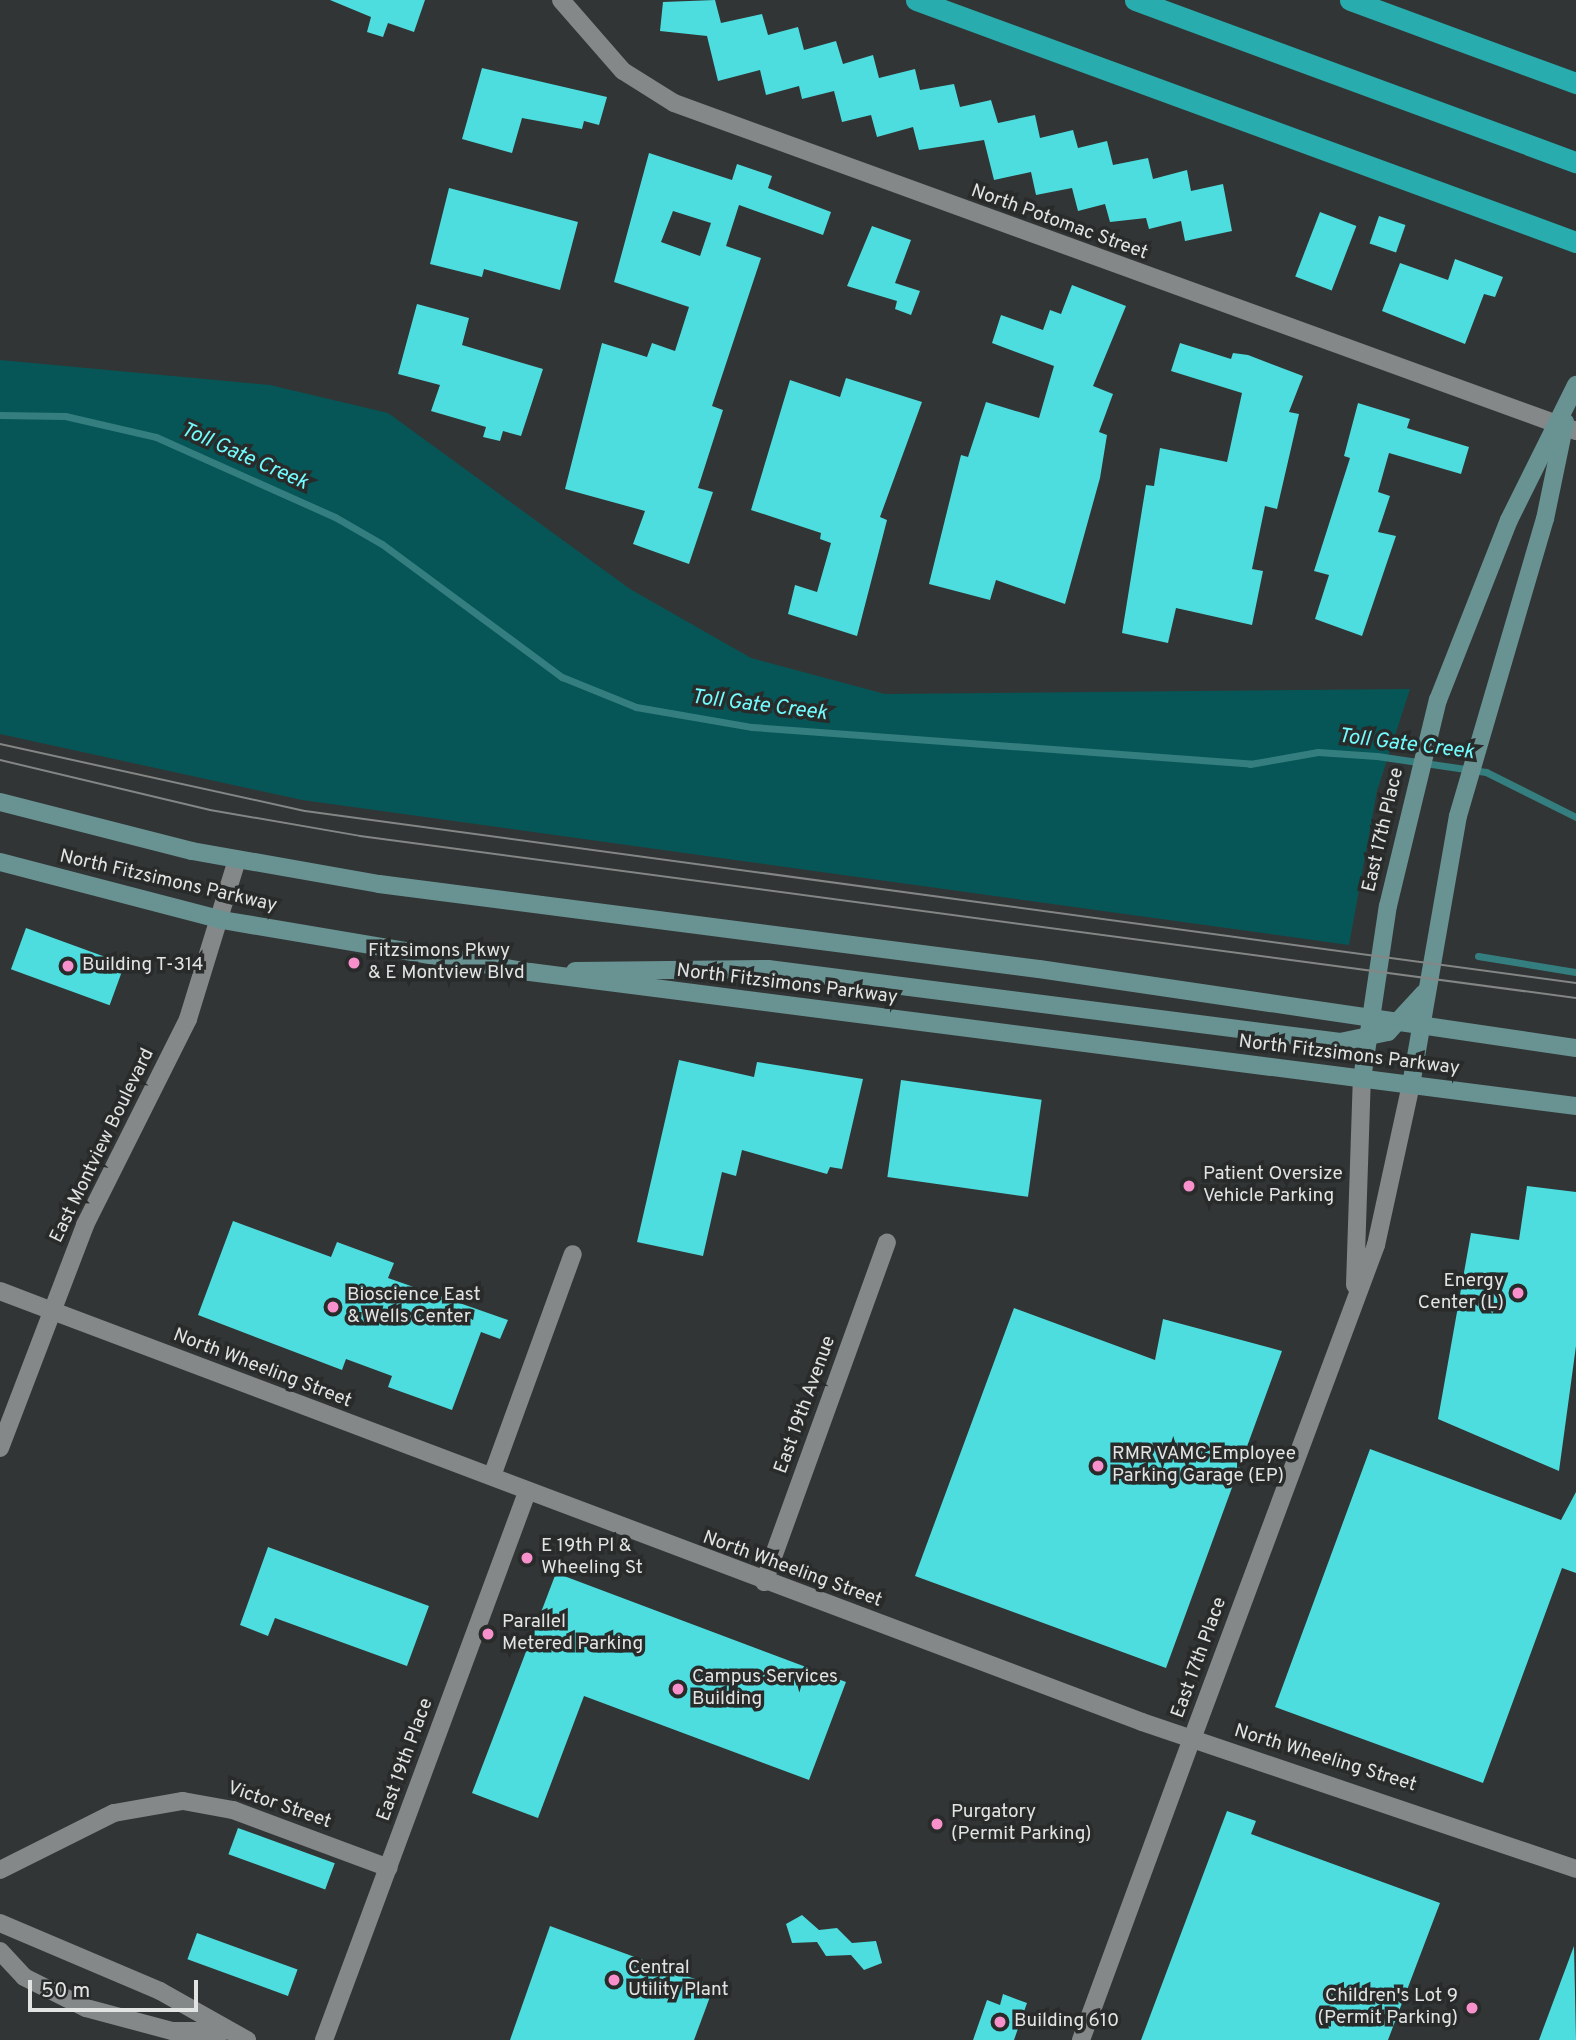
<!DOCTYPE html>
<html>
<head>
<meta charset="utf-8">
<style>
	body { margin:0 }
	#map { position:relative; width:1576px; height:2040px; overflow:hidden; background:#323535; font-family:Overpass,sans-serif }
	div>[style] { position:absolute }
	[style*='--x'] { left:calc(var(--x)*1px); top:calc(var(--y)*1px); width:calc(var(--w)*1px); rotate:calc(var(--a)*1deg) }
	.green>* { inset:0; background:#075657 }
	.stream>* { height:7px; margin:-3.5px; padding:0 3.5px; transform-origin:3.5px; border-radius:3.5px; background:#357e7f }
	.building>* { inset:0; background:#4dddde; transform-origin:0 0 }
	.minor>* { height:18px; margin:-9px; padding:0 9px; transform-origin:9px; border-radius:9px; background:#858888 }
	.tertiary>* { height:18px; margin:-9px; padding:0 9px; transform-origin:9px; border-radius:9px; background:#858888 }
	.secondary>* { height:18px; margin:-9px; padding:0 9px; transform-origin:9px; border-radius:9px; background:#699393 }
	.motorway>* { height:21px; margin:-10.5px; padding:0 10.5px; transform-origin:10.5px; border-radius:10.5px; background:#28acad }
	.tram>* { height:2px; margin:-1px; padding:0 1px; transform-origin:1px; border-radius:1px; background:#848686 }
	.dots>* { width:19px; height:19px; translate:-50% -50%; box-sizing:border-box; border:4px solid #292b2b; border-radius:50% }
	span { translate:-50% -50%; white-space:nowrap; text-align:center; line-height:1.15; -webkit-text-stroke:7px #292b2b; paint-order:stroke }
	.street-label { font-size:19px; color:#e2e4e4 }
	.poi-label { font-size:19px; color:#e2e4e4 }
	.left { translate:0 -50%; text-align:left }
	.right { translate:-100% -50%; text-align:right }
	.water-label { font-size:21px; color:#72fcfd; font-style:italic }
	.scale { position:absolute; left:28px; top:1980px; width:170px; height:32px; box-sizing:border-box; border:4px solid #e2e4e4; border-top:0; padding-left:9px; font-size:21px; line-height:24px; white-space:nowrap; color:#e2e4e4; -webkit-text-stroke:5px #292b2b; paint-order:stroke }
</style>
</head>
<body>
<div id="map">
	<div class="green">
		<div style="clip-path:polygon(0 360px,270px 385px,388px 413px,630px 589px,751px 658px,885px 694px,1410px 689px,1377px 791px,1349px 945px,302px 800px,0 734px)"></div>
	</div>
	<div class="stream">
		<div style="--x:0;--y:415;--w:65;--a:0.9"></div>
		<div style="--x:65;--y:416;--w:93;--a:13"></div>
		<div style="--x:156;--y:437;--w:196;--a:24.1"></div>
		<div style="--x:335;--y:517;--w:54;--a:29.9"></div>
		<div style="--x:382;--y:544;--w:224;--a:36.5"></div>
		<div style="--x:562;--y:677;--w:80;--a:22.1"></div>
		<div style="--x:636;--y:707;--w:118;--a:9.8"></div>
		<div style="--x:752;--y:727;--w:499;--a:4.2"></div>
		<div style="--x:1250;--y:764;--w:69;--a:-10"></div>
		<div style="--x:1318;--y:752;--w:59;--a:3.9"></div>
		<div style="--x:1377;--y:756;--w:110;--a:8.4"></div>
		<div style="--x:1486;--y:772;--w:101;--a:26.6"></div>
		<div style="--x:1478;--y:956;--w:99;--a:9.3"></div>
	</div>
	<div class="building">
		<div style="clip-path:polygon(330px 0,425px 0,414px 32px,388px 23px,383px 37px,367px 32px,371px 17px)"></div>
		<div style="clip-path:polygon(715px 0,721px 23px,762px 14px,768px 35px,798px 27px,804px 50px,836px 41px,843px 64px,873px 55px,879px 78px,915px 69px,920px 90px,954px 84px,960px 107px,991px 100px,998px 123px,1035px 115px,1040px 138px,1073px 130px,1078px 148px,1107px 141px,1113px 165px,1148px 158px,1153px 179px,1187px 170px,1191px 191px,1223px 184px,1232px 231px,1185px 241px,1181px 221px,1149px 229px,1146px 218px,1110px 222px,1105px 204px,1078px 211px,1072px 188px,1036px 195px,1031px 172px,994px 180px,984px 140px,919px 150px,913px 127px,877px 137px,871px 115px,842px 122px,834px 91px,802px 99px,799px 86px,766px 95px,760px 70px,718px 81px,707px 36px,660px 31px,663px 2px)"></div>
		<div style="clip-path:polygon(482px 68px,607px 97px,599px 125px,584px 121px,582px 129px,522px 118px,512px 153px,462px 139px)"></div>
		<div style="clip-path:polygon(evenodd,649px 153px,732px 180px,737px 164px,772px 176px,768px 188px,831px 212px,823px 235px,739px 205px,726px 246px,761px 258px,712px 406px,723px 410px,698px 488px,713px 492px,689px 564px,633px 544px,645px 511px,565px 489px,602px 343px,647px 357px,652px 343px,675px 351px,689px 307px,614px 282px,649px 153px,673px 211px,711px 223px,700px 256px,661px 242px,673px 211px)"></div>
		<div style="clip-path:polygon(449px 188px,578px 222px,560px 290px,484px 269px,482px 277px,430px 264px)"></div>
		<div style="left:1320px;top:212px;width:39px;height:69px;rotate:21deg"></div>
		<div style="left:1379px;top:216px;width:28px;height:29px;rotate:19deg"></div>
		<div style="clip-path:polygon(872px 226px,911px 240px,895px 283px,920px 291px,911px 315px,895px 309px,897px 301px,847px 286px)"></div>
		<div style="clip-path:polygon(1455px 259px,1503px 277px,1495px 297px,1484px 294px,1465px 344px,1382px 311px,1400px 263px,1448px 280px)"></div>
		<div style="clip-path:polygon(1072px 285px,1126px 306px,1093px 386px,1113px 394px,1099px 432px,1107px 435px,1100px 478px,1065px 604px,996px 580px,990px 600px,929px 584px,961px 455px,968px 457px,986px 402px,1039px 418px,1054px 366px,992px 343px,1001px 315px,1043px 330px,1050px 310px,1061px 314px)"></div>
		<div style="clip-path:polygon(417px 304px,469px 318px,462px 345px,543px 369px,521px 436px,503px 431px,500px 441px,483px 437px,486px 427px,431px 411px,440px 385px,398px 374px)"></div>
		<div style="clip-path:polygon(1180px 343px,1231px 359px,1233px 353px,1248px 355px,1303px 376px,1289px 412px,1299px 414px,1277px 509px,1265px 506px,1252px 569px,1263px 571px,1252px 625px,1176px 608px,1168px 643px,1122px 633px,1146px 485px,1154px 486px,1160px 448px,1227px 462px,1242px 393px,1171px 371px)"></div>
		<div style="clip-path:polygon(846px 378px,922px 402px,880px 517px,887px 520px,857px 636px,788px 614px,795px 585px,817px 592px,831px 543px,820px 539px,821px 533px,751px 510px,790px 380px,840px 397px)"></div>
		<div style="clip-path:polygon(1358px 403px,1410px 419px,1407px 428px,1469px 447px,1461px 474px,1389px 453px,1378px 492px,1390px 496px,1378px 532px,1396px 536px,1362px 636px,1315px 619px,1329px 575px,1314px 571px,1350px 458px,1344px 456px)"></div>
		<div style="left:26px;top:928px;width:105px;height:44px;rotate:20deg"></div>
		<div style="clip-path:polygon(679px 1060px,754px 1077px,757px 1062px,863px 1079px,842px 1169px,830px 1167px,827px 1174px,742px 1150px,736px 1176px,722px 1172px,703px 1256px,637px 1242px)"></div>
		<div style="left:901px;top:1080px;width:142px;height:98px;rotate:8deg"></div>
		<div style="clip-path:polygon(1527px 1186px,1576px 1192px,1576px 1346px,1559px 1471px,1438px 1419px,1471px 1233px,1519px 1240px)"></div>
		<div style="clip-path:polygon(233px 1221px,331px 1257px,337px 1242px,394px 1263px,388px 1278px,508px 1320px,500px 1339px,481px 1332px,452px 1410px,388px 1387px,392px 1376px,346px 1359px,342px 1370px,198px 1315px)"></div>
		<div style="clip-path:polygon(1014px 1308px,1155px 1360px,1163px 1319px,1282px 1351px,1166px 1668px,915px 1576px)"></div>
		<div style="clip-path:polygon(1370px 1449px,1561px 1520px,1576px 1492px,1576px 1573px,1562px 1568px,1483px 1783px,1275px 1707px)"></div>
		<div style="clip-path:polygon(268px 1547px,429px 1606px,407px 1666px,275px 1618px,268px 1636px,240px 1625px)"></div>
		<div style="clip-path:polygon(556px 1573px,846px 1682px,809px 1780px,584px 1696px,538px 1818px,472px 1793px)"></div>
		<div style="clip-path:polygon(1227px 1811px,1256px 1821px,1251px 1834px,1440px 1903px,1388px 2040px,1141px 2040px)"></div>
		<div style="left:238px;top:1828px;width:103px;height:28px;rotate:20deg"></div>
		<div style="clip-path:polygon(802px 1915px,819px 1930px,837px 1928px,852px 1943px,876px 1941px,882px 1963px,864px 1970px,851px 1955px,826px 1956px,817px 1942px,792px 1943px,786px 1924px)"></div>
		<div style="clip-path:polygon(550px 1926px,714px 1986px,694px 2040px,510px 2040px)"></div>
		<div style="left:197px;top:1933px;width:107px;height:28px;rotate:20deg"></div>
		<div style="clip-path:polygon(1574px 1946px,1576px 2040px,1539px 2040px)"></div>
		<div style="clip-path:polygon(1003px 1994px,1027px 2003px,1014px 2040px,973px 2040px,987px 2000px,1000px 2005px)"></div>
	</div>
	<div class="minor">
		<div style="--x:561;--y:0;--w:94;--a:48.9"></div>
		<div style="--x:623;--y:71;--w:60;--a:32.1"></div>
		<div style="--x:674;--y:103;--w:960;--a:19.98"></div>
		<div style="--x:0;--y:1291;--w:53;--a:20.8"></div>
		<div style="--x:492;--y:1476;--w:236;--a:-70"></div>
		<div style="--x:764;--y:1582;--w:361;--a:-70.1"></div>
		<div style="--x:0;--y:1870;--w:127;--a:-26.6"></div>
		<div style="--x:114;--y:1813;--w:70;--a:-9.9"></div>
		<div style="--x:183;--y:1801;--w:51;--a:10.2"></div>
		<div style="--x:233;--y:1810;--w:166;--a:20.4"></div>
		<div style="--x:0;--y:1923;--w:174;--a:23"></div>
		<div style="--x:160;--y:1991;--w:100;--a:29.4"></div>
		<div style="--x:0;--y:1951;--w:35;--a:47"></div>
		<div style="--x:24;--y:1977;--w:69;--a:26.6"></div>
		<div style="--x:86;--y:2008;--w:89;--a:15"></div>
		<div style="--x:172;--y:2031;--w:53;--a:0"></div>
		<div style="--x:324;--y:2040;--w:581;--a:-69.66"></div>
		<div style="--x:1081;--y:2040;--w:321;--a:-69.8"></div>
	</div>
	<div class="tertiary">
		<div style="--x:1355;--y:1285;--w:206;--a:-88.1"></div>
		<div style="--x:50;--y:1310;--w:1167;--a:20.67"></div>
		<div style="--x:1142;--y:1722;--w:458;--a:18.7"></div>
		<div style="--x:0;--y:1448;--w:239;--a:-69.1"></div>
		<div style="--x:85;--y:1225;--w:230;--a:-63.4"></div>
		<div style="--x:188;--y:1019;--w:166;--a:-72.9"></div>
		<div style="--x:1192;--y:1739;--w:527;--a:-69.57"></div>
		<div style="--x:1376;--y:1245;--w:164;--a:-77.7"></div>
	</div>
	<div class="secondary">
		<div style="--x:0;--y:802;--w:198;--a:14.3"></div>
		<div style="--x:192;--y:851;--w:190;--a:10"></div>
		<div style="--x:379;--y:884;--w:665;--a:7.34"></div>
		<div style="--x:1039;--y:969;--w:543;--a:8.37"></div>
		<div style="--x:0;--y:862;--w:229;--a:14.6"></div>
		<div style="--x:222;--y:920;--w:312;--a:9.6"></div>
		<div style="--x:530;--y:972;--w:1055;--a:7.3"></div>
		<div style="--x:575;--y:971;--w:193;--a:-0.6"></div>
		<div style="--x:768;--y:969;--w:577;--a:7.27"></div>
		<div style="--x:1340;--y:1042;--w:49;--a:-11.8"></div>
		<div style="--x:1388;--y:1032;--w:53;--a:-47.3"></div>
		<div style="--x:1362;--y:1079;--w:175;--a:-81.5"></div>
		<div style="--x:1388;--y:906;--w:212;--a:-76.4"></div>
		<div style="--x:1438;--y:700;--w:193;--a:-68.5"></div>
		<div style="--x:1509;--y:520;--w:151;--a:-63.6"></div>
		<div style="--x:1411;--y:1085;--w:273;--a:-80.1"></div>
		<div style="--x:1458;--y:816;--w:309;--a:-73.7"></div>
		<div style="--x:1545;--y:519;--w:99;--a:-78.3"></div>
	</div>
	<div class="motorway">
		<div style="--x:916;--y:0;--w:703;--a:20.14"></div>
		<div style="--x:1135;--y:0;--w:470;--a:20.2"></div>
		<div style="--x:1350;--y:0;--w:241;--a:20.2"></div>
	</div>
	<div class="tram">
		<div style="--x:0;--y:744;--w:312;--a:12.4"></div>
		<div style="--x:305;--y:811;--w:1283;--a:7.71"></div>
		<div style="--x:0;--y:760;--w:216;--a:13.4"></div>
		<div style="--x:210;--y:810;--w:152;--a:9.8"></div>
		<div style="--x:360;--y:836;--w:1227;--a:7.59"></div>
	</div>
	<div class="dots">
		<div style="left:354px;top:963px;background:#f890cb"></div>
		<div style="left:68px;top:966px;background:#f890cb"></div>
		<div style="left:1189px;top:1186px;background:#f890cb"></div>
		<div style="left:1518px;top:1293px;background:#f890cb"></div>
		<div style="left:333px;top:1307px;background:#f890cb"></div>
		<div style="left:1098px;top:1466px;background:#f890cb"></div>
		<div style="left:527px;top:1558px;background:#f890cb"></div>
		<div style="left:488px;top:1634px;background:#f890cb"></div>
		<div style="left:678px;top:1689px;background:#f890cb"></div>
		<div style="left:937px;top:1824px;background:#f890cb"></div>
		<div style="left:614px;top:1980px;background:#f890cb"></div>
		<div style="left:1472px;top:2008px;background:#f890cb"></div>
		<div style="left:1000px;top:2022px;background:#f890cb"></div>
	</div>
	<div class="street-label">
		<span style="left:1059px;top:223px;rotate:20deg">North Potomac Street</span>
		<span style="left:1384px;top:830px;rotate:-77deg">East 17th Place</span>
		<span style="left:168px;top:882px;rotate:13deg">North Fitzsimons Parkway</span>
		<span style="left:787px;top:985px;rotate:7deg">North Fitzsimons Parkway</span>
		<span style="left:1349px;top:1056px;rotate:7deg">North Fitzsimons Parkway</span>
		<span style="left:103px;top:1146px;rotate:-64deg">East Montview Boulevard</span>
		<span style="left:262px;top:1369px;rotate:21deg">North Wheeling Street</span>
		<span style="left:806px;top:1405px;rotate:-70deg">East 19th Avenue</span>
		<span style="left:792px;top:1570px;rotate:20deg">North Wheeling Street</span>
		<span style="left:1200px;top:1658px;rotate:-70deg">East 17th Place</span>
		<span style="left:1325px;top:1759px;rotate:17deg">North Wheeling Street</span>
		<span style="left:406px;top:1760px;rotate:-70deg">East 19th Place</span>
		<span style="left:279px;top:1806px;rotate:19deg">Victor Street</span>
	</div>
	<div class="poi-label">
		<span class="left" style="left:368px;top:963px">Fitzsimons Pkwy<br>&amp; E Montview Blvd</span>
		<span class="left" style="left:82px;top:966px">Building T-314</span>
		<span class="left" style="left:1203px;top:1186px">Patient Oversize<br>Vehicle Parking</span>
		<span class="right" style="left:1504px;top:1293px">Energy<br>Center (L)</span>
		<span class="left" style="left:347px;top:1307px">Bioscience East<br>&amp; Wells Center</span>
		<span class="left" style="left:1112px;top:1466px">RMR VAMC Employee<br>Parking Garage (EP)</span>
		<span class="left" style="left:541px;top:1558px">E 19th Pl &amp;<br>Wheeling St</span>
		<span class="left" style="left:502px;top:1634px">Parallel<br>Metered Parking</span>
		<span class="left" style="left:692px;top:1689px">Campus Services<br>Building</span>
		<span class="left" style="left:951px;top:1824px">Purgatory<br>(Permit Parking)</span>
		<span class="left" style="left:628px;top:1980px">Central<br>Utility Plant</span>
		<span class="right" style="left:1458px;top:2008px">Children's Lot 9<br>(Permit Parking)</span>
		<span class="left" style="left:1014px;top:2022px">Building 610</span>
	</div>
	<div class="water-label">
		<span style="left:244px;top:457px;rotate:24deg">Toll Gate Creek</span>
		<span style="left:759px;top:706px;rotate:7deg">Toll Gate Creek</span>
		<span style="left:1406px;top:745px;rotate:7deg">Toll Gate Creek</span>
	</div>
	<div class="scale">50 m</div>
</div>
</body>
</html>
